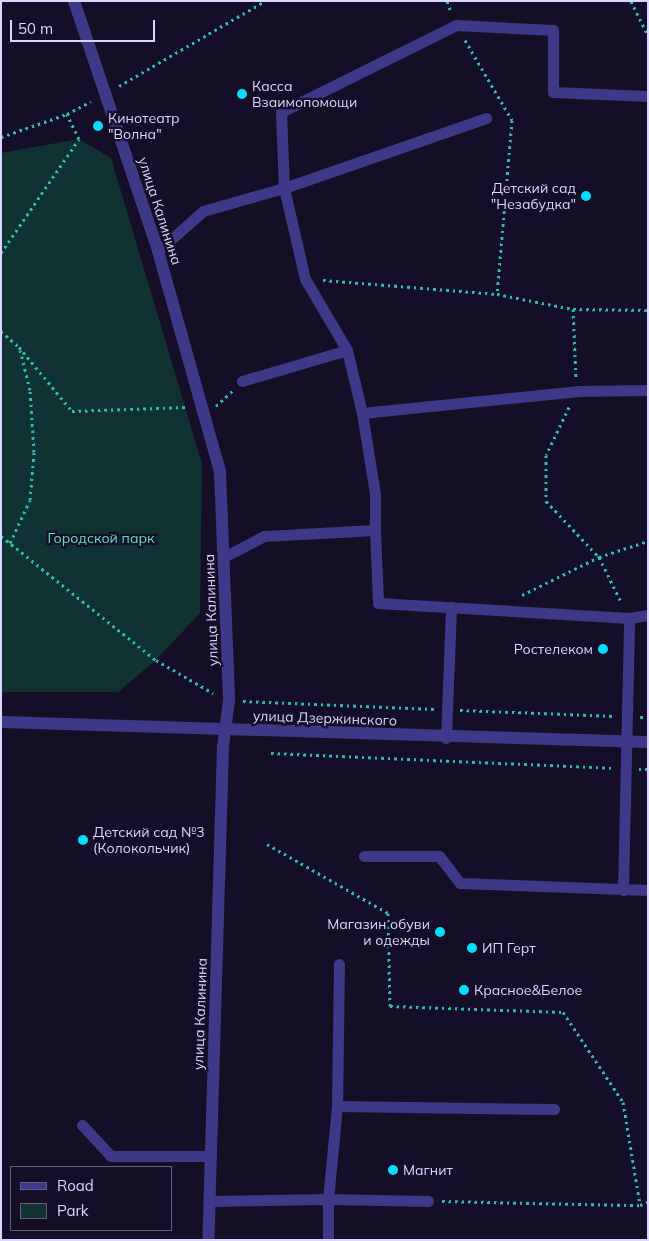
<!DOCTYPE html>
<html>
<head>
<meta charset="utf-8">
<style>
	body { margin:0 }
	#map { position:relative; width:649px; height:1241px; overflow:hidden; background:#140f27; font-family:Mulish,sans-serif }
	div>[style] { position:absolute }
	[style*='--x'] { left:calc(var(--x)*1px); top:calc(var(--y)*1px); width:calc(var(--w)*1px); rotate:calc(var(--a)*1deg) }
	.green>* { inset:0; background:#113232 }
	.path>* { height:3px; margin-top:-1.5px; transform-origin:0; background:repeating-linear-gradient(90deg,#2bbdb9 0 2.5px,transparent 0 6.5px) }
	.service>* { height:11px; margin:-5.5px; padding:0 5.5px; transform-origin:5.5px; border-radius:5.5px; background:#3d3888 }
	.minor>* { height:12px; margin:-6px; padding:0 6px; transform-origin:6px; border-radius:6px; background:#3d3888 }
	.tertiary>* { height:12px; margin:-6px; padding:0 6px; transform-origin:6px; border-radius:6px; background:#3d3888 }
	.dots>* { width:14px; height:14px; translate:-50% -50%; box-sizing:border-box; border:2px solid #140f27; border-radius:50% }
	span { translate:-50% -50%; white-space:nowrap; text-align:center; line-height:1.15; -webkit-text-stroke:4.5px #140f27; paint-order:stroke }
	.poi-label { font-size:14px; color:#dbd5ff }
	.left { translate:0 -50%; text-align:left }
	.right { translate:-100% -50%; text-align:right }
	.street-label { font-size:14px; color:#dbd5ff }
	.park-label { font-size:14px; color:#5ce4c6 }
	.frame { position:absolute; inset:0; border:2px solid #dbd5ff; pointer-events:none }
	.legend { position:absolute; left:10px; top:1166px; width:162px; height:65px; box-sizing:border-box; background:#140f27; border:1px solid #645e7d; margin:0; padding:6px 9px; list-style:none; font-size:15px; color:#dbd5ff }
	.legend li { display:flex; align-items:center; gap:10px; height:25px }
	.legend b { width:25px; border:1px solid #645e7d }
	.scale { position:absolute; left:10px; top:20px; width:145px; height:22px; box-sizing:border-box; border:2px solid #dbd5ff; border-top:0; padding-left:6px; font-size:15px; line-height:18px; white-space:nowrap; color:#dbd5ff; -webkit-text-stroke:4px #140f27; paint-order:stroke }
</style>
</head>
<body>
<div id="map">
	<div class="green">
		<div style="clip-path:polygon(79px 139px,111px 158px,202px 464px,200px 613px,156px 660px,118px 692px,1px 692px,1px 153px)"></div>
	</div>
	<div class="path">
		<div style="--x:447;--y:1;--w:12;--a:70"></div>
		<div style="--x:631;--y:1;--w:39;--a:64"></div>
		<div style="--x:465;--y:40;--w:93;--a:59.6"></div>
		<div style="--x:512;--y:120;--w:175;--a:94.9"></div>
		<div style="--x:119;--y:86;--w:169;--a:-30.2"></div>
		<div style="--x:1;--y:137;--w:70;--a:-19.2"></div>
		<div style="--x:67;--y:114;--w:27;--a:-28"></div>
		<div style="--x:1;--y:253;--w:138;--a:-55.6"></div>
		<div style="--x:79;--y:139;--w:28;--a:-116"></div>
		<div style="--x:323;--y:280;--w:175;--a:4.6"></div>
		<div style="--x:497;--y:294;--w:77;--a:11.2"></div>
		<div style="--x:573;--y:309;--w:68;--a:87.5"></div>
		<div style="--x:573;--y:309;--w:75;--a:0.8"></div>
		<div style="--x:1;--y:331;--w:24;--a:42"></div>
		<div style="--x:19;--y:347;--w:83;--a:50.4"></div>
		<div style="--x:72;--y:411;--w:115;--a:-2"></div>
		<div style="--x:216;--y:406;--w:23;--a:-43"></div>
		<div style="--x:569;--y:407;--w:53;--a:115.6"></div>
		<div style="--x:546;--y:455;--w:46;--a:90"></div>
		<div style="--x:546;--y:501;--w:77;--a:46.6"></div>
		<div style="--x:599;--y:557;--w:50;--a:63.9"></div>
		<div style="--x:1;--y:536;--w:198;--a:38.7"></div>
		<div style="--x:156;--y:660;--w:66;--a:30.1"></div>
		<div style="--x:10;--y:543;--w:47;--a:-65.1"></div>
		<div style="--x:30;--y:500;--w:48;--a:-85.2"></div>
		<div style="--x:34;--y:452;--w:62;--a:-93.7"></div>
		<div style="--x:30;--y:390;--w:41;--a:-104"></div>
		<div style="--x:522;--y:595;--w:86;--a:-26.3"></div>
		<div style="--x:599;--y:557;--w:52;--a:-18.1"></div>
		<div style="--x:243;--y:701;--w:191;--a:2.4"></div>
		<div style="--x:460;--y:710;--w:154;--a:2.2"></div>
		<div style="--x:640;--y:717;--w:8;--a:0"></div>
		<div style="--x:271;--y:753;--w:341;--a:2.5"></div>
		<div style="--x:639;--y:769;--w:9;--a:0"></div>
		<div style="--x:267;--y:844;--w:139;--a:29.7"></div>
		<div style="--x:388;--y:913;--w:93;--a:88.8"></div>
		<div style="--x:390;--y:1006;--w:173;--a:2"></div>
		<div style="--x:563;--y:1012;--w:108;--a:56.3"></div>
		<div style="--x:623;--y:1102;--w:104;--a:80.6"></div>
		<div style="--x:442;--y:1201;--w:198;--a:1.2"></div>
		<div style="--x:640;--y:1205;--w:9;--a:-21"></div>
	</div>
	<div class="service">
		<div style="--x:158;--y:251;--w:60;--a:-41.6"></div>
		<div style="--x:203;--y:211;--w:84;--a:-15.9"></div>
		<div style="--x:284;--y:188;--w:214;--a:-19.1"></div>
		<div style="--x:242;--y:381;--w:109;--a:-16.4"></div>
		<div style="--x:362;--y:413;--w:216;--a:-5.8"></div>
		<div style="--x:577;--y:391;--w:71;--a:-0.8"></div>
		<div style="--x:375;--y:530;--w:36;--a:-90"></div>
		<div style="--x:375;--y:494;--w:82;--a:-99.1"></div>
		<div style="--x:362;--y:413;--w:65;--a:-103.4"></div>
		<div style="--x:347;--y:350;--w:82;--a:-120.6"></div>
		<div style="--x:305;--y:279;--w:93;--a:-103"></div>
		<div style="--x:284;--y:188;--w:76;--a:-92.3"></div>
		<div style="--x:281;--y:112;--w:195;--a:-26.4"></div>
		<div style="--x:456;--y:25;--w:97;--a:3"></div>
		<div style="--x:553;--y:30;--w:62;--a:90"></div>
		<div style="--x:553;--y:92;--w:95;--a:2.4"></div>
		<div style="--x:224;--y:557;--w:45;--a:-27.7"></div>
		<div style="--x:264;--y:536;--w:111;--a:-3.1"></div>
		<div style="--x:375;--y:530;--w:73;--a:87.6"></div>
		<div style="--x:378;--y:603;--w:251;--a:3.4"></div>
		<div style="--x:629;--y:618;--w:19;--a:-9"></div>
		<div style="--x:446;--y:738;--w:131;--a:-87.8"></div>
		<div style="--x:364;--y:856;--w:75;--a:0"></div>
		<div style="--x:439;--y:856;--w:34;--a:52"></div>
		<div style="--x:460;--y:883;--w:188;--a:2.1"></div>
		<div style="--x:623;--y:890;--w:272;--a:-88.7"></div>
		<div style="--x:339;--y:964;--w:142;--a:90.8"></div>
		<div style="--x:337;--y:1106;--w:93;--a:95.5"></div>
		<div style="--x:328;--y:1199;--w:100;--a:1.1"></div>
		<div style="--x:337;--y:1106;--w:217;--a:0.8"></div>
		<div style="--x:82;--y:1125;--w:42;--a:46.9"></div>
		<div style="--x:111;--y:1156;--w:100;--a:0"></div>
		<div style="--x:211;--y:1201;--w:117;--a:-1"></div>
		<div style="--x:328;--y:1199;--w:41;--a:90"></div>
	</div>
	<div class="minor">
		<div style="--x:1;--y:722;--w:647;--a:1.77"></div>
	</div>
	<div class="tertiary">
		<div style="--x:74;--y:1;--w:264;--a:71.4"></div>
		<div style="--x:158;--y:251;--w:230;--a:74.3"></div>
		<div style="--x:220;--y:472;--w:228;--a:87.7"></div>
		<div style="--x:229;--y:700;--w:47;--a:97.3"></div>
		<div style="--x:223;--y:747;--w:493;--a:91.7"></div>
	</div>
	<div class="dots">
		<div style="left:242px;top:94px;background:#01deff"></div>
		<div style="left:98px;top:126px;background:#01deff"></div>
		<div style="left:586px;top:196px;background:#01deff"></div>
		<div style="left:603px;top:649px;background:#01deff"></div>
		<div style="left:83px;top:840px;background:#01deff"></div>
		<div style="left:440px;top:932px;background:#01deff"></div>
		<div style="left:472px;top:948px;background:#01deff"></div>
		<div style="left:464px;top:990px;background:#01deff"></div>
		<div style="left:393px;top:1170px;background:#01deff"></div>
	</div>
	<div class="poi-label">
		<span class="left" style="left:252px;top:94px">Касса<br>Взаимопомощи</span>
		<span class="left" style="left:108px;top:126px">Кинотеатр<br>"Волна"</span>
		<span class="right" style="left:576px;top:196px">Детский сад<br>"Незабудка"</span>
		<span class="right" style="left:593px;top:649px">Ростелеком</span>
		<span class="left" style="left:93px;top:840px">Детский сад №3<br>(Колокольчик)</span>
		<span class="right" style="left:430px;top:932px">Магазин обуви<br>и одежды</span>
		<span class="left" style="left:482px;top:948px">ИП Герт</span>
		<span class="left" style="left:474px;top:990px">Красное&amp;Белое</span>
		<span class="left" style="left:403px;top:1170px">Магнит</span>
	</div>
	<div class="street-label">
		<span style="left:160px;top:211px;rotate:72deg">улица Калинина</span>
		<span style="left:211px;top:610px;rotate:-92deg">улица Калинина</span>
		<span style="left:325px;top:718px;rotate:2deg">улица Дзержинского</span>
		<span style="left:200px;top:1014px;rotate:-88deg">улица Калинина</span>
	</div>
	<div class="park-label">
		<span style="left:101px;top:538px">Городской парк</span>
	</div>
	<div class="frame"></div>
	<ul class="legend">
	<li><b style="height:6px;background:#3d3888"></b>Road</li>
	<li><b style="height:14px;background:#113232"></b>Park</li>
	</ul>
	<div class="scale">50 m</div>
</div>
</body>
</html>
